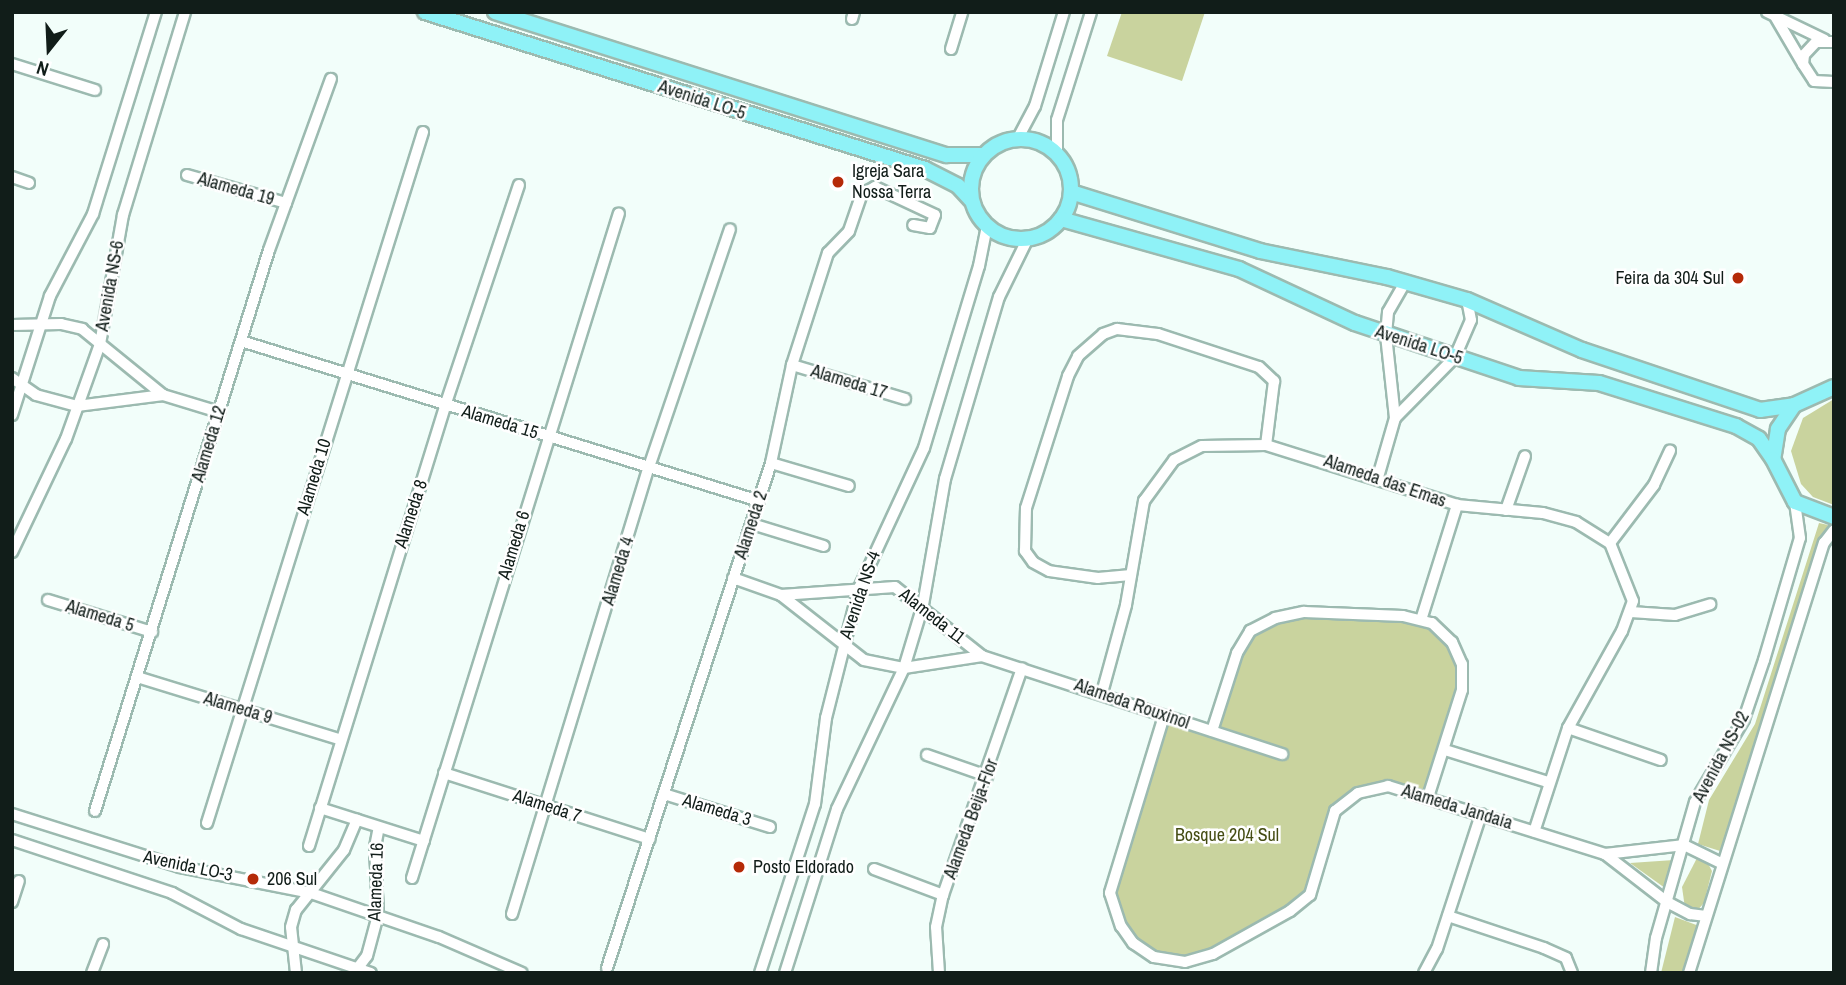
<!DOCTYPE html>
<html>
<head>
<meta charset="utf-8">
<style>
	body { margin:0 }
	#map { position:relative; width:1846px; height:985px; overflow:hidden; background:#f2fefa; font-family:"Archivo Narrow",sans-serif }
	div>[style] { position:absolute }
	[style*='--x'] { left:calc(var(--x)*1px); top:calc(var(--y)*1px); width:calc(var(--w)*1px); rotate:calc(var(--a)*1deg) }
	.green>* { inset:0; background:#c9d39e }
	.roads { filter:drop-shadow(2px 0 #9cbab0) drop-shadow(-2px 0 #9cbab0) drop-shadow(0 2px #9cbab0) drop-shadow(0 -2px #9cbab0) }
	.minor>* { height:10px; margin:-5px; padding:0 5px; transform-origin:5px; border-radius:5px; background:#fff }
	.major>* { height:14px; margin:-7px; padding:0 7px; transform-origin:7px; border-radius:7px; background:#8ff2f7 }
	.major>.ring { margin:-7px; padding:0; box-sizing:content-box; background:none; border:14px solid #8ff2f7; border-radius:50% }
	.dots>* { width:19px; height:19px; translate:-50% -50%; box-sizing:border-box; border:4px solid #fff; border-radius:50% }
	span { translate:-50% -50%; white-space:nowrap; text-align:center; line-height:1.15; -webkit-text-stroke:5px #fff; paint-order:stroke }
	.street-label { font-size:18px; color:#111d19 }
	.poi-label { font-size:18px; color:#111d19 }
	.left { translate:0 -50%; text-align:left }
	.right { translate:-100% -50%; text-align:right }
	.park-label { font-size:18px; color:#454d14 }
	.frame { position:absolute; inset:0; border:14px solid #111d19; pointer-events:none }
	.north { position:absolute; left:14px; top:14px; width:70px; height:70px; -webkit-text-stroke:5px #fff; paint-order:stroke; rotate:198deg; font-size:19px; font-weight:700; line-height:28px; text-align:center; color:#111d19 }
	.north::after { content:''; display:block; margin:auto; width:24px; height:32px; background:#111d19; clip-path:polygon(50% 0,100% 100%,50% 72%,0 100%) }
</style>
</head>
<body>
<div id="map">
	<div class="green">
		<div style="clip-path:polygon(1122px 12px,1205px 12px,1182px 81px,1107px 56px)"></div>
		<div style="clip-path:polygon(1834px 399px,1834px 505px,1813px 497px,1801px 484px,1791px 451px,1803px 418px)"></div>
		<div style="clip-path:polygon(1819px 523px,1828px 525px,1720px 851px,1698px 844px,1709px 800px,1755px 724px)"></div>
		<div style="clip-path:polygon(1304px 612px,1432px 623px,1452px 642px,1462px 690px,1428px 797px,1388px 786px,1358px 793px,1335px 811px,1310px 895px,1290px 911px,1185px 962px,1154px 957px,1133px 943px,1110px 893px,1164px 716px,1212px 731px,1250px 631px)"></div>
		<div style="clip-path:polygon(1697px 858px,1705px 858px,1712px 871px,1704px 903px,1695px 913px,1685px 908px,1682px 887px)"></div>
		<div style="clip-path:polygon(1674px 860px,1665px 888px,1630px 863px)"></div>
		<div style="clip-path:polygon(1675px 917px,1699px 926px,1684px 973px,1661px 973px)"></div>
	</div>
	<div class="roads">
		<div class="minor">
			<div style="--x:1767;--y:12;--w:64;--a:25.8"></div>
			<div style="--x:1776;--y:18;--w:53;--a:59.6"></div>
			<div style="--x:852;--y:19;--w:7;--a:-74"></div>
			<div style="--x:1834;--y:42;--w:18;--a:180"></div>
			<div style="--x:1816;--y:42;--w:18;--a:133"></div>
			<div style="--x:1804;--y:55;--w:9;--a:96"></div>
			<div style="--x:1803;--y:64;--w:20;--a:57"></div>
			<div style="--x:1814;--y:81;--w:20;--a:3"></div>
			<div style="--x:951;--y:49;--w:39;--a:-73"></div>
			<div style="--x:12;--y:64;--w:87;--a:17.4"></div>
			<div style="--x:1018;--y:138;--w:36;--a:-62"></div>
			<div style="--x:1035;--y:106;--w:98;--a:-72.9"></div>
			<div style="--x:1057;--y:154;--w:34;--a:-90"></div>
			<div style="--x:1057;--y:120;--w:113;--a:-72.5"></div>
			<div style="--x:187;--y:175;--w:103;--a:15.8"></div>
			<div style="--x:12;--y:177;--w:18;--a:19"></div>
			<div style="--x:12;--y:325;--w:49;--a:-1.2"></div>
			<div style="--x:61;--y:324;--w:22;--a:13"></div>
			<div style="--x:82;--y:329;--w:104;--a:39.2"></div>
			<div style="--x:163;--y:395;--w:59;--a:16.9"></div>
			<div style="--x:241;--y:341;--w:542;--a:17.16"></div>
			<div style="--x:792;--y:365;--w:118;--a:16.7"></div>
			<div style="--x:12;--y:378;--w:29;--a:35"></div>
			<div style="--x:36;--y:395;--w:42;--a:15"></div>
			<div style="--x:77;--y:406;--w:87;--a:-7.3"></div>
			<div style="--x:12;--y:415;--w:125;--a:-72.3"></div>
			<div style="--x:50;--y:296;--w:93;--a:-62.3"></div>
			<div style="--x:93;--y:214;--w:212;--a:-72.7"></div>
			<div style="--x:1395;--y:418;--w:86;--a:-45.5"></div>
			<div style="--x:1455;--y:357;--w:40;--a:-66.6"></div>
			<div style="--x:1471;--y:320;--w:20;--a:-101"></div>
			<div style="--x:771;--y:463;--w:81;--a:16.4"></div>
			<div style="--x:1378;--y:477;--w:61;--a:-73.9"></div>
			<div style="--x:1395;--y:418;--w:83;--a:-96.2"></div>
			<div style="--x:1386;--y:335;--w:23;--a:-85"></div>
			<div style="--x:1388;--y:312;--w:34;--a:-60"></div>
			<div style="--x:1506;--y:510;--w:57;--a:-70.6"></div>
			<div style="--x:752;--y:524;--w:75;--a:17"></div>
			<div style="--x:1610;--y:543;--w:73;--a:-52.8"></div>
			<div style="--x:1654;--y:485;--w:38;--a:-65"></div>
			<div style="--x:12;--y:552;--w:125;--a:-64.5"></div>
			<div style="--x:66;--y:439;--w:101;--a:-70.3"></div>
			<div style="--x:100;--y:344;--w:131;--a:-79.9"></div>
			<div style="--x:123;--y:215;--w:212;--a:-73"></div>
			<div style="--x:1131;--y:575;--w:33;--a:175"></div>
			<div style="--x:1098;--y:578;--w:49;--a:-171.9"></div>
			<div style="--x:1049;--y:571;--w:18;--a:-151"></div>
			<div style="--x:1033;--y:562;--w:14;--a:-126"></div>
			<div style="--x:1025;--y:551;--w:43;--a:-88.7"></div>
			<div style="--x:1026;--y:508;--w:139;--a:-72.3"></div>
			<div style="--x:1068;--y:376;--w:22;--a:-63"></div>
			<div style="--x:1078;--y:356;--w:33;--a:-41"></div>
			<div style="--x:1103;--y:334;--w:15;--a:-20"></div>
			<div style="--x:1117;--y:329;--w:41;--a:7"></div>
			<div style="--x:1158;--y:334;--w:106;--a:18.1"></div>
			<div style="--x:1259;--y:367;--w:21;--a:43"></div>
			<div style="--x:1274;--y:381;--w:64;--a:97.1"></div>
			<div style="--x:733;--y:578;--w:51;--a:19.5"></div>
			<div style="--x:781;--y:595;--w:105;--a:38.1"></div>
			<div style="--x:864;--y:660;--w:41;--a:11.3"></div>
			<div style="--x:904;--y:668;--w:79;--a:-8.7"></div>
			<div style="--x:781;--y:595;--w:114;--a:-4"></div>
			<div style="--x:895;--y:587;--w:111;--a:38.4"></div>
			<div style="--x:982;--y:656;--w:316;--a:18.1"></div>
			<div style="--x:48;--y:600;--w:109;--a:17.1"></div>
			<div style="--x:1631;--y:612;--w:44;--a:3.9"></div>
			<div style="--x:1675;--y:615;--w:37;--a:-17"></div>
			<div style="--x:1421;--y:620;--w:121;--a:-72.6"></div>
			<div style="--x:137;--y:677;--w:211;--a:17.1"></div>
			<div style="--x:1102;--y:693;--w:91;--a:-74.7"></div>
			<div style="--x:1126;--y:605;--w:106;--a:-80.2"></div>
			<div style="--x:1144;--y:501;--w:51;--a:-53.8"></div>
			<div style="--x:1174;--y:460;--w:31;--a:-27"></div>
			<div style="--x:1202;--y:446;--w:64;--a:-0.9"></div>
			<div style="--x:1266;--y:445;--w:200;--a:17.4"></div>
			<div style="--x:1457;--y:505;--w:86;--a:5.3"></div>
			<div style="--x:1543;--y:513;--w:34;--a:15"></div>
			<div style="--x:1576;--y:522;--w:40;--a:32"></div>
			<div style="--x:1610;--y:543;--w:62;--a:68.4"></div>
			<div style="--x:1633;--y:601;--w:32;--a:110"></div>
			<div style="--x:1622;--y:631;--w:111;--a:119.1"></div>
			<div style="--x:1568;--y:728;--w:109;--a:108.1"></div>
			<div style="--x:1164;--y:716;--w:185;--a:107"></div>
			<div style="--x:1110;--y:893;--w:35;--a:72"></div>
			<div style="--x:1121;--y:926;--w:21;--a:55"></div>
			<div style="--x:1133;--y:943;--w:25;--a:34"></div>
			<div style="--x:1154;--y:957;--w:31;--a:9"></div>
			<div style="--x:1185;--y:962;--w:29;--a:-16"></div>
			<div style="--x:1213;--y:954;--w:88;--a:-29.2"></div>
			<div style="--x:1290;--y:911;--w:26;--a:-39"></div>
			<div style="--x:1310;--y:895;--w:88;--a:-73.4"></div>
			<div style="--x:1335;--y:811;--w:29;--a:-38"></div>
			<div style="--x:1358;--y:793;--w:31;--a:-13"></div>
			<div style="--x:1388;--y:786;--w:227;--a:17.4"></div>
			<div style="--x:1605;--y:854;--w:78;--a:37.7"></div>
			<div style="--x:1667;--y:902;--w:26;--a:28"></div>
			<div style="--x:1690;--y:914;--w:16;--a:7"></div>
			<div style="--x:1568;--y:728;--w:98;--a:19"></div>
			<div style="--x:1212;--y:731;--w:82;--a:-72.2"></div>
			<div style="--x:1237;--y:653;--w:26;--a:-59"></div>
			<div style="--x:1250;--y:631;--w:28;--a:-27"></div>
			<div style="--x:1275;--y:618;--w:30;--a:-12"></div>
			<div style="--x:1304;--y:612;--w:99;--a:2.3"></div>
			<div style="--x:1403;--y:616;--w:30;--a:14"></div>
			<div style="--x:1432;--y:623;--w:28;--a:44"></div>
			<div style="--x:1452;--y:642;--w:24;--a:66"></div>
			<div style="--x:1462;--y:664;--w:26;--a:90"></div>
			<div style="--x:1462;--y:690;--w:112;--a:107.6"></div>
			<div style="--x:1445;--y:750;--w:108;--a:17.3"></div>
			<div style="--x:927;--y:755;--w:64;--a:19.3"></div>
			<div style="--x:444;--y:773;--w:216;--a:17.8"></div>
			<div style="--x:664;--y:794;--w:111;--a:17.3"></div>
			<div style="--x:320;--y:808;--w:109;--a:17.6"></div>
			<div style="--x:95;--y:811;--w:587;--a:-72.77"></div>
			<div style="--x:269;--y:250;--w:182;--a:-70.1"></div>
			<div style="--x:12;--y:814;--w:176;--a:17.5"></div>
			<div style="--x:180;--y:867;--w:134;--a:11.2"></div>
			<div style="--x:311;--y:893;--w:135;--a:19"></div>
			<div style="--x:439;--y:937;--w:90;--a:23.4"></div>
			<div style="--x:207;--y:823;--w:724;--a:-72.64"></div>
			<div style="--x:12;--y:840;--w:169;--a:18.3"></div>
			<div style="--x:172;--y:893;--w:78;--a:27.6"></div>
			<div style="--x:241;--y:929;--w:137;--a:18.7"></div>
			<div style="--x:309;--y:846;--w:461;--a:-72.8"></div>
			<div style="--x:445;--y:406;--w:233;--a:-71.5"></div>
			<div style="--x:1605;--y:854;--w:80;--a:-6.5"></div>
			<div style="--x:1684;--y:845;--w:41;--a:25.9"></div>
			<div style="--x:874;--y:869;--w:74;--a:20.6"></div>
			<div style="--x:412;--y:878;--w:696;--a:-72.71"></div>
			<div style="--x:12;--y:902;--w:22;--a:-72"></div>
			<div style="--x:512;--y:914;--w:468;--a:-73"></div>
			<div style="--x:649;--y:467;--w:251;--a:-71.2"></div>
			<div style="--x:1448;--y:916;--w:101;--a:18.4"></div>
			<div style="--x:1544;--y:948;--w:24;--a:24"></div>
			<div style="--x:1566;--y:958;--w:16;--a:68"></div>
			<div style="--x:607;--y:968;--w:531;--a:-72.01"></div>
			<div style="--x:771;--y:463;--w:100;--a:-77.9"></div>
			<div style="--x:792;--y:365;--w:118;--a:-72.2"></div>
			<div style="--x:828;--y:253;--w:30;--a:-46"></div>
			<div style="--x:849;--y:231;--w:39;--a:-71"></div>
			<div style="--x:862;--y:194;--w:15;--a:-28"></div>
			<div style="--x:875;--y:187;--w:66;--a:25"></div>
			<div style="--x:935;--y:215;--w:14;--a:111"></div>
			<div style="--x:930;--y:228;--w:17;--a:-170"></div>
			<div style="--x:92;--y:973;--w:31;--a:-69"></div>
			<div style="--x:296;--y:973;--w:46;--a:-96.2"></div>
			<div style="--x:291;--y:927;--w:18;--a:-74"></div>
			<div style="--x:296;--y:910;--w:77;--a:-51.3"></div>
			<div style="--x:344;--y:850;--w:33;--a:-67"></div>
			<div style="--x:354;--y:973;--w:21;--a:-53"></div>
			<div style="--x:367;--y:956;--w:42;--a:-75"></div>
			<div style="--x:378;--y:915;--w:68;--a:-92.5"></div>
			<div style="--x:375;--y:847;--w:20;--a:-79"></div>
			<div style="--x:760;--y:973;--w:178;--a:-72"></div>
			<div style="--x:815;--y:804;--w:87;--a:-82.7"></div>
			<div style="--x:826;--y:718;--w:134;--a:-75.8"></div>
			<div style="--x:859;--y:588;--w:154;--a:-65.1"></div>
			<div style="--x:924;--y:448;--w:190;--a:-73.2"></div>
			<div style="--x:979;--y:266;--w:41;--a:-78.7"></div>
			<div style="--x:785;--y:973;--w:172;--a:-72.4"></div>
			<div style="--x:837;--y:809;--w:156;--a:-64.6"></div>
			<div style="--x:904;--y:668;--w:66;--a:-73.2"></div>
			<div style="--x:923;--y:605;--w:128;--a:-80.1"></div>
			<div style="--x:945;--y:479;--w:190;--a:-73.5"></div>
			<div style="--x:999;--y:297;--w:66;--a:-63.8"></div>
			<div style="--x:939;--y:973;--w:46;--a:-93.7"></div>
			<div style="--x:936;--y:927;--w:33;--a:-78"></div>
			<div style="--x:943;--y:895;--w:240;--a:-70.8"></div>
			<div style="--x:1424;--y:973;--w:27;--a:-62"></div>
			<div style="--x:1437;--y:949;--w:142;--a:-71.9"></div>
			<div style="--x:1651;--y:973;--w:35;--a:-82"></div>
			<div style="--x:1656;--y:938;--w:141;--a:-74"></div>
			<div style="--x:1695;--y:802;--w:96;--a:-59.4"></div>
			<div style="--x:1744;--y:719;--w:62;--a:-71.3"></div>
			<div style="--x:1764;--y:660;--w:127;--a:-73.6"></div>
			<div style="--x:1800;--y:538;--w:36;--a:-98"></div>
			<div style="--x:1689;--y:973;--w:451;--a:-72.6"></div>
			<div style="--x:1824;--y:543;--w:16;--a:-52"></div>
		</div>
		<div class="major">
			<div style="--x:425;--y:12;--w:524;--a:17.43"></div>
			<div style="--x:925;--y:169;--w:37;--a:27"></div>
			<div style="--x:958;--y:186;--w:19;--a:47"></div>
			<div style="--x:495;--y:12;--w:474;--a:17.6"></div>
			<div style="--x:947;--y:155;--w:36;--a:0"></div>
			<div class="ring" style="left:971px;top:139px;width:86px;height:86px"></div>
			<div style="--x:1071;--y:192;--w:198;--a:17.3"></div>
			<div style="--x:1260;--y:251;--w:130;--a:11.6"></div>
			<div style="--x:1387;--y:277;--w:83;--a:16"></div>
			<div style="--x:1467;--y:300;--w:125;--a:23.5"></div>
			<div style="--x:1582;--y:350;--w:188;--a:18.6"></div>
			<div style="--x:1760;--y:410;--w:34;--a:-8"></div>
			<div style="--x:1061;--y:219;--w:185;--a:15.7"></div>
			<div style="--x:1239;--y:269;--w:128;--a:25"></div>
			<div style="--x:1355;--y:323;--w:173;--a:18.5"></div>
			<div style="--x:1519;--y:378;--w:80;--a:3.6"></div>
			<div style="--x:1599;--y:383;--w:144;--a:17.4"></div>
			<div style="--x:1736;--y:426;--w:26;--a:29"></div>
			<div style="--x:1759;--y:439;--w:24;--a:55"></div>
			<div style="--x:1834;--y:387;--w:44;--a:155.8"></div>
			<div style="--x:1794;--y:405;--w:29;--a:124"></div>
			<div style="--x:1778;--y:429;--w:30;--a:99"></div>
			<div style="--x:1773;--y:459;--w:48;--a:62.9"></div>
			<div style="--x:1795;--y:502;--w:42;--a:21"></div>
		</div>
	</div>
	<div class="dots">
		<div style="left:838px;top:182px;background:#b52a08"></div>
		<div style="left:1738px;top:278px;background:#b52a08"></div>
		<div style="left:739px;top:867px;background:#b52a08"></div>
		<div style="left:253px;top:879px;background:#b52a08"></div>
	</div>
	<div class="street-label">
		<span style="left:702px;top:100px;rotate:18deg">Avenida LO-5</span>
		<span style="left:236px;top:189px;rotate:16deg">Alameda 19</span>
		<span style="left:110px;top:286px;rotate:-80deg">Avenida NS-6</span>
		<span style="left:1419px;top:345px;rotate:18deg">Avenida LO-5</span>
		<span style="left:849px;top:382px;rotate:17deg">Alameda 17</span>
		<span style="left:500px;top:422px;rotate:17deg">Alameda 15</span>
		<span style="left:209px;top:444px;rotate:-73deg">Alameda 12</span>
		<span style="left:314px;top:477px;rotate:-73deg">Alameda 10</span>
		<span style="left:1385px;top:481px;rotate:19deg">Alameda das Emas</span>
		<span style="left:411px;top:514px;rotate:-72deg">Alameda 8</span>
		<span style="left:751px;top:525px;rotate:-72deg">Alameda 2</span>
		<span style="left:514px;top:545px;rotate:-73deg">Alameda 6</span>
		<span style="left:618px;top:571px;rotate:-73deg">Alameda 4</span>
		<span style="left:860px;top:595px;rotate:-71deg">Avenida NS-4</span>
		<span style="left:100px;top:616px;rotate:17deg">Alameda 5</span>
		<span style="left:932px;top:616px;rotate:38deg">Alameda 11</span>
		<span style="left:1132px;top:704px;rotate:19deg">Alameda Rouxinol</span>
		<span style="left:238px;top:708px;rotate:17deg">Alameda 9</span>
		<span style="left:1721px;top:757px;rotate:-62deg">Avenida NS-02</span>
		<span style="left:547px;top:806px;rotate:18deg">Alameda 7</span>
		<span style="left:1457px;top:807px;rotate:17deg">Alameda Jandaia</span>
		<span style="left:717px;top:810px;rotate:17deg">Alameda 3</span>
		<span style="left:971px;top:819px;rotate:-70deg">Alameda Beija-Flor</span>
		<span style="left:188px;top:866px;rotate:12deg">Avenida LO-3</span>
		<span style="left:376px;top:882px;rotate:-88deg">Alameda 16</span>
	</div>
	<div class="poi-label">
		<span class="left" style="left:852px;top:182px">Igreja Sara<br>Nossa Terra</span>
		<span class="right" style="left:1724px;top:278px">Feira da 304 Sul</span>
		<span class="left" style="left:753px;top:867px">Posto Eldorado</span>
		<span class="left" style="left:267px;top:879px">206 Sul</span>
	</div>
	<div class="park-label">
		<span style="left:1227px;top:835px">Bosque 204 Sul</span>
	</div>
	<div class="frame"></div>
	<div class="north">N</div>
</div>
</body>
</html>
